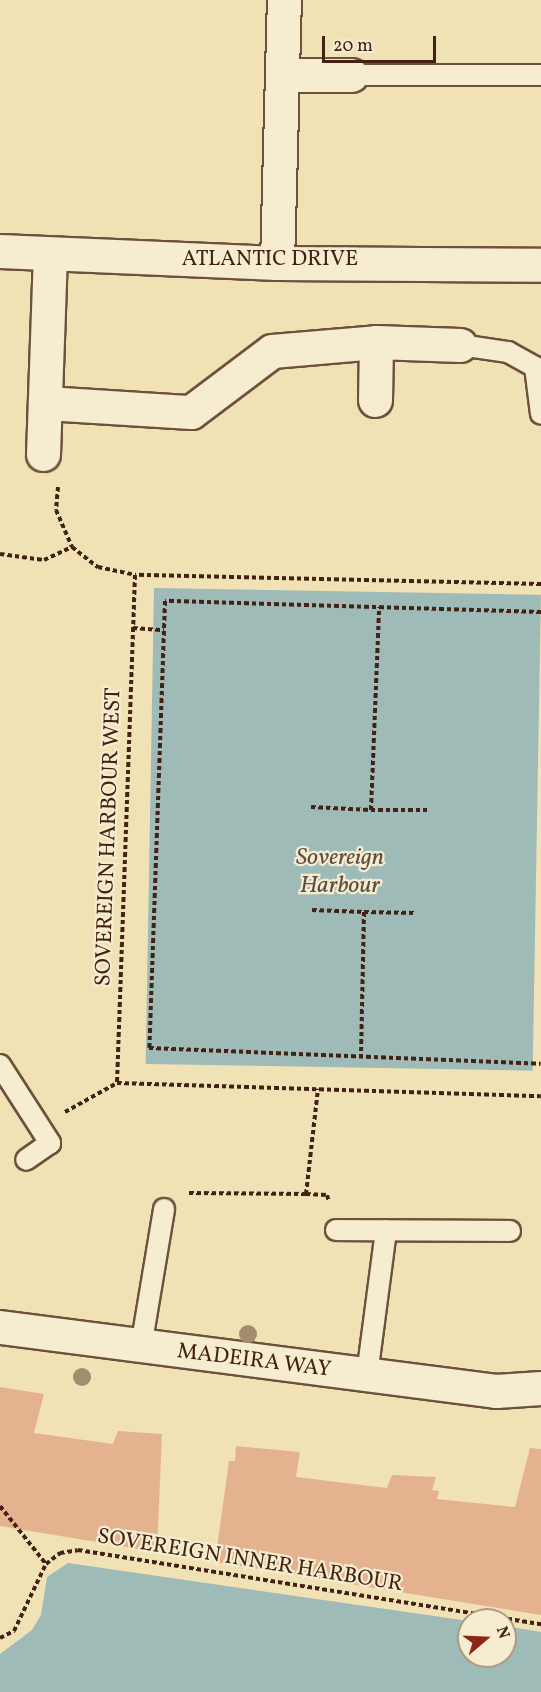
<!DOCTYPE html>
<html>
<head>
<meta charset="utf-8">
<style>
	body { margin:0 }
	#map { position:relative; width:541px; height:1692px; overflow:hidden; background:#f1e2b5; font-family:Vollkorn,serif }
	div>[style] { position:absolute }
	[style*='--x'] { left:calc(var(--x)*1px); top:calc(var(--y)*1px); width:calc(var(--w)*1px); rotate:calc(var(--a)*1deg) }
	.water>* { inset:0; background:#9fbbb8; transform-origin:0 0 }
	.building>* { inset:0; background:#e5b290 }
	.path>* { height:4px; margin-top:-2px; transform-origin:0; background:repeating-linear-gradient(90deg,#432115 0 4.5px,transparent 0 7.5px) }
	.roads { filter:drop-shadow(2px 0 #6e513d) drop-shadow(-2px 0 #6e513d) drop-shadow(0 2px #6e513d) drop-shadow(0 -2px #6e513d) }
	.service>* { height:20px; margin:-10px; padding:0 10px; transform-origin:10px; border-radius:10px; background:#f6eccf }
	.minor>* { height:33px; margin:-16.5px; padding:0 16.5px; transform-origin:16.5px; border-radius:16.5px; background:#f6eccf }
	.trees>* { width:18px; height:18px; margin:-9px; border-radius:50%; background:#a28e6e }
	span { translate:-50% -50%; white-space:nowrap; text-align:center; line-height:1.15; -webkit-text-stroke:4.5px #f6eccf; paint-order:stroke }
	.street-label { font-size:22px; color:#432115 }
	.water-label { font-size:24px; color:#5f4f46; font-style:italic }
	.north { position:absolute; left:457px; top:1608px; width:60px; height:60px; box-sizing:border-box; background:#f6eccf; border:2px solid #ae9b85; border-radius:50%; rotate:71deg; font-size:16px; font-weight:700; line-height:24px; text-align:center; color:#432115 }
	.north::after { content:''; display:block; margin:auto; width:21px; height:27px; background:#8f2418; clip-path:polygon(50% 0,100% 100%,50% 72%,0 100%) }
	.scale { position:absolute; left:322px; top:36px; width:114px; height:27px; box-sizing:border-box; border:3px solid #432115; border-top:0; padding-left:8px; font-size:18px; line-height:21px; white-space:nowrap; color:#432115; -webkit-text-stroke:4px #f6eccf; paint-order:stroke }
</style>
</head>
<body>
<div id="map">
	<div class="water">
		<div style="left:154px;top:588px;width:387px;height:476px;rotate:1deg"></div>
		<div style="clip-path:polygon(68px 1563px,469px 1621px,469px 1656px,505px 1656px,505px 1626px,541px 1632px,541px 1692px,0 1692px,0 1654px,32px 1630px,41px 1615px,47px 1577px)"></div>
	</div>
	<div class="building">
		<div style="clip-path:polygon(0 1387px,44px 1394px,34px 1433px,113px 1444px,118px 1431px,162px 1434px,157px 1552px,0 1526px)"></div>
		<div style="clip-path:polygon(236px 1446px,300px 1452px,296px 1477px,387px 1488px,392px 1475px,436px 1477px,432px 1490px,439px 1491px,437px 1499px,515px 1507px,530px 1448px,541px 1449px,541px 1615px,215px 1562px,229px 1461px,235px 1461px)"></div>
	</div>
	<div class="path">
		<div style="--x:58;--y:487;--w:23;--a:95"></div>
		<div style="--x:56;--y:510;--w:40;--a:66.6"></div>
		<div style="--x:72;--y:547;--w:33;--a:38"></div>
		<div style="--x:98;--y:567;--w:38;--a:12"></div>
		<div style="--x:0;--y:554;--w:44;--a:7.8"></div>
		<div style="--x:44;--y:560;--w:31;--a:-25"></div>
		<div style="--x:541;--y:584;--w:406;--a:-178.7"></div>
		<div style="--x:135;--y:575;--w:508;--a:92.03"></div>
		<div style="--x:117;--y:1083;--w:424;--a:1.8"></div>
		<div style="--x:541;--y:612;--w:376;--a:-178.3"></div>
		<div style="--x:165;--y:601;--w:447;--a:92"></div>
		<div style="--x:149;--y:1048;--w:392;--a:2.3"></div>
		<div style="--x:133;--y:628;--w:31;--a:4"></div>
		<div style="--x:311;--y:807;--w:60;--a:2.9"></div>
		<div style="--x:371;--y:810;--w:203;--a:-87.7"></div>
		<div style="--x:371;--y:810;--w:56;--a:0"></div>
		<div style="--x:312;--y:910;--w:52;--a:2.2"></div>
		<div style="--x:364;--y:912;--w:145;--a:91.2"></div>
		<div style="--x:364;--y:912;--w:52;--a:1.1"></div>
		<div style="--x:65;--y:1112;--w:60;--a:-29.1"></div>
		<div style="--x:189;--y:1193;--w:117;--a:0.5"></div>
		<div style="--x:306;--y:1194;--w:21;--a:3"></div>
		<div style="--x:327;--y:1195;--w:7;--a:74"></div>
		<div style="--x:306;--y:1194;--w:106;--a:-83.5"></div>
		<div style="--x:0;--y:1506;--w:74;--a:51.6"></div>
		<div style="--x:0;--y:1638;--w:16;--a:-27"></div>
		<div style="--x:14;--y:1631;--w:74;--a:-64.5"></div>
		<div style="--x:46;--y:1564;--w:18;--a:-38"></div>
		<div style="--x:60;--y:1553;--w:18;--a:-9"></div>
		<div style="--x:78;--y:1550;--w:469;--a:9.1"></div>
	</div>
	<div class="roads">
		<div class="service">
			<div style="--x:351;--y:75;--w:190;--a:0"></div>
			<div style="--x:460;--y:345;--w:49;--a:8.3"></div>
			<div style="--x:508;--y:352;--w:31;--a:29"></div>
			<div style="--x:535;--y:367;--w:47;--a:82.7"></div>
			<div style="--x:0;--y:1065;--w:93;--a:57.3"></div>
			<div style="--x:50;--y:1143;--w:29;--a:145"></div>
			<div style="--x:336;--y:1230;--w:174;--a:0.3"></div>
			<div style="--x:141;--y:1347;--w:140;--a:-80.5"></div>
			<div style="--x:367;--y:1375;--w:146;--a:-82.5"></div>
		</div>
		<div class="minor">
			<div style="--x:284;--y:75;--w:67;--a:0"></div>
			<div style="--x:0;--y:251;--w:277;--a:2.5"></div>
			<div style="--x:277;--y:263;--w:264;--a:0.4"></div>
			<div style="--x:277;--y:263;--w:263;--a:-88.5"></div>
			<div style="--x:375;--y:400;--w:58;--a:-89"></div>
			<div style="--x:46;--y:403;--w:145;--a:3.6"></div>
			<div style="--x:191;--y:412;--w:101;--a:-37"></div>
			<div style="--x:272;--y:351;--w:104;--a:-4.9"></div>
			<div style="--x:376;--y:342;--w:84;--a:2"></div>
			<div style="--x:43;--y:454;--w:198;--a:-88"></div>
			<div style="--x:0;--y:1327;--w:500;--a:7.35"></div>
			<div style="--x:496;--y:1391;--w:45;--a:-3.8"></div>
		</div>
	</div>
	<div class="trees">
		<div style="left:248px;top:1334px"></div>
		<div style="left:82px;top:1377px"></div>
	</div>
	<div class="street-label">
		<span style="left:270px;top:260px">ATLANTIC DRIVE</span>
		<span style="left:109px;top:837px;rotate:-88deg">SOVEREIGN HARBOUR WEST</span>
		<span style="left:254px;top:1361px;rotate:7deg">MADEIRA WAY</span>
		<span style="left:250px;top:1561px;rotate:9deg">SOVEREIGN INNER HARBOUR</span>
	</div>
	<div class="water-label">
		<span style="left:340px;top:873px">Sovereign<br>Harbour</span>
	</div>
	<div class="north">N</div>
	<div class="scale">20 m</div>
</div>
</body>
</html>
